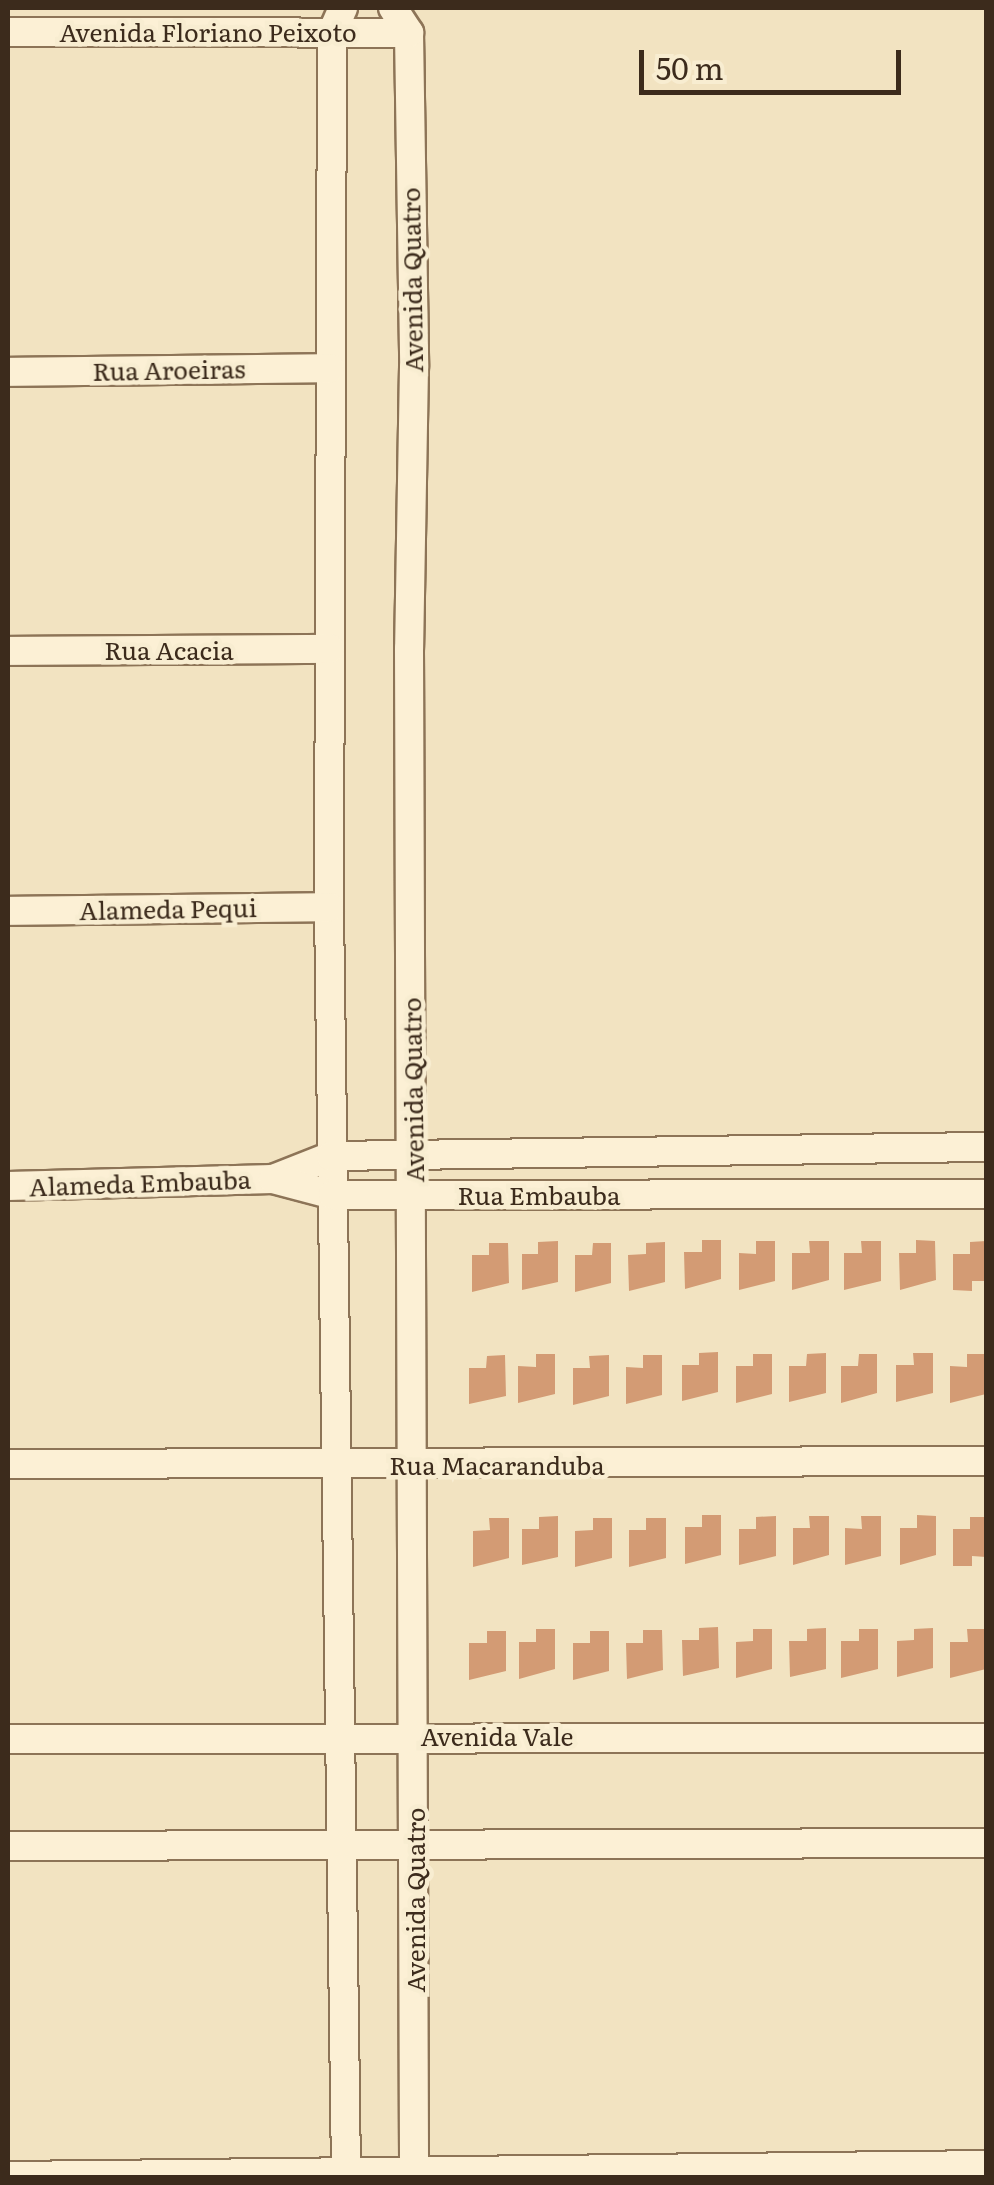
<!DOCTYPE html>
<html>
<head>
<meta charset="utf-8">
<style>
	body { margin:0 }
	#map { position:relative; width:994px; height:2185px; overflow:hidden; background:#f2e3c1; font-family:Literata,serif }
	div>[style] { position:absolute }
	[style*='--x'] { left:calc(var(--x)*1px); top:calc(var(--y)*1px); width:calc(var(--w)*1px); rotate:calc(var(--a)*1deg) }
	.building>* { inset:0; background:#d39b74 }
	.roads { filter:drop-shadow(2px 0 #8d7457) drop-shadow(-2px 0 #8d7457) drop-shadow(0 2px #8d7457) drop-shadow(0 -2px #8d7457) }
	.minor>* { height:28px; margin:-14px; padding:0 14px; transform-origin:14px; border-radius:14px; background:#fcf0d5 }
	span { translate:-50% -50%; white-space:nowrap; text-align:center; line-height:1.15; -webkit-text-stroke:9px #f8edd1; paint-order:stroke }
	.street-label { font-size:25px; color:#3c2b1c }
	.frame { position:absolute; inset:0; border:10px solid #3c2b1c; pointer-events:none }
	.scale { position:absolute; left:639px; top:50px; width:262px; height:45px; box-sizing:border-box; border:5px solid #3c2b1c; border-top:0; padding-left:12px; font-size:30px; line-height:35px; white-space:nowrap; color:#3c2b1c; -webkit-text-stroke:8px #f8edd1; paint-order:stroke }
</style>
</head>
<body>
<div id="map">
	<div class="building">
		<div style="clip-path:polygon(702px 1240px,721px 1240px,721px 1279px,685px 1289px,684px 1252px,702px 1252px)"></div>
		<div style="clip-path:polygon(916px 1240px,935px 1241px,936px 1280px,900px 1290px,899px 1253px,916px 1253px)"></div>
		<div style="clip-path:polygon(558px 1241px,558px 1282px,522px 1290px,522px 1254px,538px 1254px,538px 1242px)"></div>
		<div style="clip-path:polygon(756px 1241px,775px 1241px,775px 1281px,739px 1290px,739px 1253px,756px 1254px)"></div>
		<div style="clip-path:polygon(809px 1241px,829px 1241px,829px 1280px,792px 1290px,792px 1253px,810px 1253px)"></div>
		<div style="clip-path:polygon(861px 1241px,881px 1241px,881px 1281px,844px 1290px,844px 1253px,862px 1253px)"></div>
		<div style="clip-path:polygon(986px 1241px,986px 1281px,972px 1281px,972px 1291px,953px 1290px,953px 1254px,970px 1254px,970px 1242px)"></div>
		<div style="clip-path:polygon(665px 1242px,665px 1282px,629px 1291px,628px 1255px,646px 1254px,646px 1243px)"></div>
		<div style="clip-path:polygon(489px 1243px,508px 1243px,509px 1283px,472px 1292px,472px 1255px,489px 1255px)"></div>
		<div style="clip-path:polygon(593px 1243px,611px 1243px,611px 1283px,575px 1292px,575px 1255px,592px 1255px)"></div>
		<div style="clip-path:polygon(718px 1352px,718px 1392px,682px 1401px,682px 1365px,699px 1365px,699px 1353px)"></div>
		<div style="clip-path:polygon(826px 1353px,826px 1393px,789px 1402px,789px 1366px,806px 1366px,807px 1354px)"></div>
		<div style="clip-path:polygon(913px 1353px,933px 1353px,933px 1393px,896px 1402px,896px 1365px,914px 1365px)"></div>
		<div style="clip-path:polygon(536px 1354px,555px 1354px,555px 1394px,518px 1403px,518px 1366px,536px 1367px)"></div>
		<div style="clip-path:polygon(753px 1354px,772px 1354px,772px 1394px,736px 1403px,736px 1366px,753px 1366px)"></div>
		<div style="clip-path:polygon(859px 1354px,877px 1354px,877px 1393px,841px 1403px,841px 1366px,858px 1366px)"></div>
		<div style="clip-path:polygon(967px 1354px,986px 1354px,986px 1394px,950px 1403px,950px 1366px,967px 1367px)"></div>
		<div style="clip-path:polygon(505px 1355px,506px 1396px,469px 1404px,469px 1368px,486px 1368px,487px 1356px)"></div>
		<div style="clip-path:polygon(609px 1355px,609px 1396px,573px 1405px,573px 1368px,590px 1368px,589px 1356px)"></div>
		<div style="clip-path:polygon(643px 1355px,662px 1355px,662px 1395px,626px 1404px,626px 1367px,643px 1368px)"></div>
		<div style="clip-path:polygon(702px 1515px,721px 1515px,721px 1555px,685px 1564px,685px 1527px,702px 1527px)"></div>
		<div style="clip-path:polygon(917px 1515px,936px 1516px,936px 1555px,900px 1565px,900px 1528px,917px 1528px)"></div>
		<div style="clip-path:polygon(558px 1516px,558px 1557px,522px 1565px,522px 1529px,539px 1529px,539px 1517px)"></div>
		<div style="clip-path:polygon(776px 1516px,776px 1556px,739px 1565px,739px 1529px,756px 1529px,756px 1517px)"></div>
		<div style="clip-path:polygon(809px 1516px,829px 1516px,829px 1555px,793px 1565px,793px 1528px,810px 1528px)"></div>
		<div style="clip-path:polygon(861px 1516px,881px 1516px,881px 1556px,845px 1565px,845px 1528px,862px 1529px)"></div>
		<div style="clip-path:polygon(970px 1517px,986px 1517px,986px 1557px,972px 1556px,972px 1566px,953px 1566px,953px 1529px,970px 1529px)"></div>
		<div style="clip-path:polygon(489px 1518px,509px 1518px,509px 1558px,473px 1567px,473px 1531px,490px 1530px)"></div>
		<div style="clip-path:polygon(593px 1518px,612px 1518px,612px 1558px,575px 1567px,575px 1531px,593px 1530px)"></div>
		<div style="clip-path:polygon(646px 1518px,666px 1518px,666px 1558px,629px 1567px,629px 1530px,646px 1530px)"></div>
		<div style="clip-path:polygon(718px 1627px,719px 1668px,683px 1676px,682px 1640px,699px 1640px,699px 1628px)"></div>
		<div style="clip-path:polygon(826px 1628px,826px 1669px,790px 1677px,789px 1641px,807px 1641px,807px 1629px)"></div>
		<div style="clip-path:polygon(933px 1628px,933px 1668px,897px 1677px,897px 1641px,914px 1640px,914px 1629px)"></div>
		<div style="clip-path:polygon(536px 1629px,555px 1629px,555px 1669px,519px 1679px,519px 1642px,536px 1642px)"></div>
		<div style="clip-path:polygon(753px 1629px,772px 1629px,772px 1669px,736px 1678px,736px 1642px,753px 1641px)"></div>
		<div style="clip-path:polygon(859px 1629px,878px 1629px,878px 1669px,841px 1678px,841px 1641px,859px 1641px)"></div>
		<div style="clip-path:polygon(967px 1629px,986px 1629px,986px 1669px,950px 1678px,950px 1642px,968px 1642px)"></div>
		<div style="clip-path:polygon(643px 1630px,662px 1630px,663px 1670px,627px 1679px,626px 1643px,643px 1643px)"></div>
		<div style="clip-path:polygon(487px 1631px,506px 1631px,506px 1671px,469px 1680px,469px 1643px,487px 1643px)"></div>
		<div style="clip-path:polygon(590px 1631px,609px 1631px,609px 1671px,573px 1680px,573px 1643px,590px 1643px)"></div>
	</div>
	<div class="roads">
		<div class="minor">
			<div style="--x:343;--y:8;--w:27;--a:114"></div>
			<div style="--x:332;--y:33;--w:874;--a:90.2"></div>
			<div style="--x:329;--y:907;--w:1271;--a:89.23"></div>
			<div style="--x:393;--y:8;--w:30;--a:57"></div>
			<div style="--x:409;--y:33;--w:334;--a:89.1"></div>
			<div style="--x:414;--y:367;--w:282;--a:91"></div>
			<div style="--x:409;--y:649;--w:1529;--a:89.81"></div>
			<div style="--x:8;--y:32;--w:401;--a:0.1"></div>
			<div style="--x:8;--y:372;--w:322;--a:-0.7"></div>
			<div style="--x:8;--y:651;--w:322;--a:-0.4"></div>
			<div style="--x:8;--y:911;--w:321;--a:-0.7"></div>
			<div style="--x:273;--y:1179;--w:62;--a:-21.6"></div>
			<div style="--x:331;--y:1156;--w:655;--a:-0.79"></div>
			<div style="--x:8;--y:1186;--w:265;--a:-1.5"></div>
			<div style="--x:273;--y:1179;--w:62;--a:14.9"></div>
			<div style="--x:333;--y:1195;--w:653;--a:-0.09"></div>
			<div style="--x:8;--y:1464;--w:978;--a:-0.18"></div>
			<div style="--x:8;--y:1739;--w:978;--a:-0.06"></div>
			<div style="--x:8;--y:1846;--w:978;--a:-0.18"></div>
			<div style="--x:8;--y:2176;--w:978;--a:-0.64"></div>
		</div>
	</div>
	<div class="street-label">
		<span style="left:208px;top:32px">Avenida Floriano Peixoto</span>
		<span style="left:412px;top:280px;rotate:-91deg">Avenida Quatro</span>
		<span style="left:169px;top:370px;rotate:-1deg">Rua Aroeiras</span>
		<span style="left:169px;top:650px">Rua Acacia</span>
		<span style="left:168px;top:909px;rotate:-1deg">Alameda Pequi</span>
		<span style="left:413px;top:1090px;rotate:-91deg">Avenida Quatro</span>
		<span style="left:140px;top:1183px;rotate:-2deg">Alameda Embauba</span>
		<span style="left:539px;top:1195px">Rua Embauba</span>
		<span style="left:497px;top:1465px">Rua Macaranduba</span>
		<span style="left:497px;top:1736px">Avenida Vale</span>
		<span style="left:415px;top:1900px;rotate:-90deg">Avenida Quatro</span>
	</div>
	<div class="frame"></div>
	<div class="scale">50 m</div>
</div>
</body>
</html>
